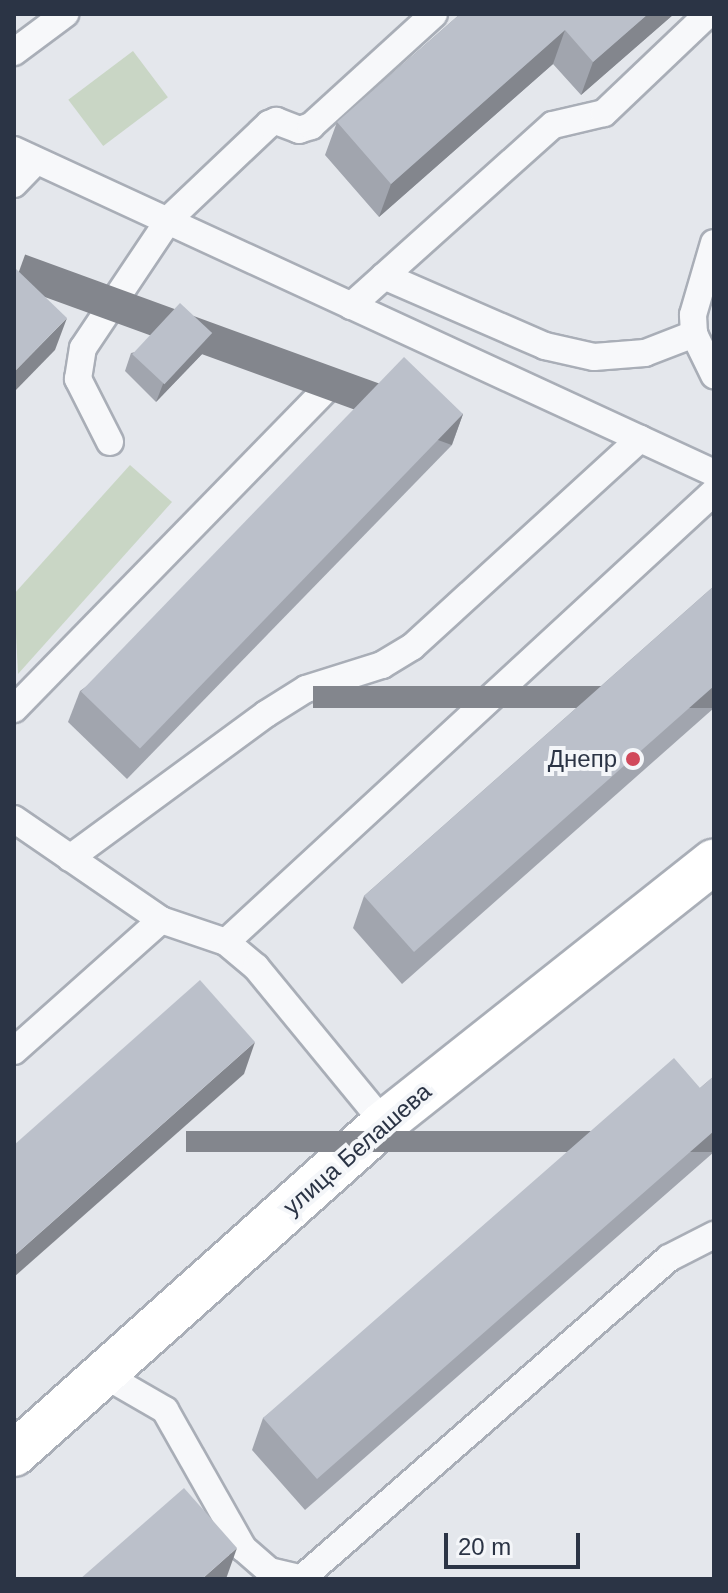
<!DOCTYPE html>
<html>
<head>
<meta charset="utf-8">
<style>
	body { margin:0 }
	#map { position:relative; width:728px; height:1593px; overflow:hidden; background:#e4e7ec; font-family:Helvetica,sans-serif }
	div>[style] { position:absolute }
	[style*='--x'] { left:calc(var(--x)*1px); top:calc(var(--y)*1px); width:calc(var(--w)*1px); rotate:calc(var(--a)*1deg) }
	.green>* { inset:0; background:#c9d6c5; transform-origin:0 0 }
	.roads { filter:drop-shadow(2px 0 #a9aeb7) drop-shadow(-2px 0 #a9aeb7) drop-shadow(0 2px #a9aeb7) drop-shadow(0 -2px #a9aeb7) }
	.lane>* { height:26px; margin:-13px; padding:0 13px; transform-origin:13px; border-radius:13px; background:#f7f8fa }
	.primary>* { height:44px; margin:-22px; padding:0 22px; transform-origin:22px; border-radius:22px; background:#fff }
	.wall>* { inset:0; background:#a1a5ae }
	.shaded-wall>* { inset:0; background:#83868d; transform-origin:0 0 }
	.building>* { inset:0; background:#bbc0ca; transform-origin:0 0 }
	.dots>* { width:22px; height:22px; translate:-50% -50%; box-sizing:border-box; border:4px solid #f4f6f9; border-radius:50% }
	span { translate:-50% -50%; white-space:nowrap; text-align:center; line-height:1.15; -webkit-text-stroke:8px #f4f6f9; paint-order:stroke }
	.poi-label { font-size:24px; color:#2b3445 }
	.right { translate:-100% -50%; text-align:right }
	.street-label { font-size:24px; color:#2b3445 }
	.frame { position:absolute; inset:0; border:16px solid #2b3445; pointer-events:none }
	.scale { position:absolute; left:444px; top:1533px; width:136px; height:36px; box-sizing:border-box; border:4px solid #2b3445; border-top:0; padding-left:10px; font-size:24px; line-height:28px; white-space:nowrap; color:#2b3445; -webkit-text-stroke:6px #f4f6f9; paint-order:stroke }
</style>
</head>
<body>
<div id="map">
	<div class="green">
		<div style="left:133px;top:51px;width:58px;height:81px;rotate:53deg"></div>
		<div style="clip-path:polygon(130px 465px,172px 502px,18px 674px,14px 594px)"></div>
	</div>
	<div class="roads">
		<div class="lane">
			<div style="--x:14;--y:52;--w:64;--a:-36.7"></div>
			<div style="--x:14;--y:150;--w:771;--a:24.77"></div>
			<div style="--x:14;--y:184;--w:30;--a:-46"></div>
			<div style="--x:714;--y:243;--w:75;--a:106.3"></div>
			<div style="--x:693;--y:315;--w:19;--a:87"></div>
			<div style="--x:694;--y:334;--w:46;--a:64"></div>
			<div style="--x:384;--y:276;--w:176;--a:23.5"></div>
			<div style="--x:545;--y:346;--w:50;--a:12.7"></div>
			<div style="--x:594;--y:357;--w:51;--a:-4.5"></div>
			<div style="--x:645;--y:353;--w:53;--a:-21.2"></div>
			<div style="--x:351;--y:306;--w:271;--a:-41.9"></div>
			<div style="--x:553;--y:125;--w:52;--a:-13.2"></div>
			<div style="--x:604;--y:113;--w:144;--a:-43.6"></div>
			<div style="--x:110;--y:442;--w:71;--a:-116.9"></div>
			<div style="--x:78;--y:379;--w:31;--a:-81"></div>
			<div style="--x:83;--y:348;--w:156;--a:-56.2"></div>
			<div style="--x:170;--y:218;--w:137;--a:-43.5"></div>
			<div style="--x:269;--y:124;--w:8;--a:-23"></div>
			<div style="--x:276;--y:121;--w:25;--a:21"></div>
			<div style="--x:299;--y:130;--w:13;--a:-18"></div>
			<div style="--x:311;--y:126;--w:166;--a:-42.3"></div>
			<div style="--x:14;--y:709;--w:453;--a:-45.7"></div>
			<div style="--x:14;--y:819;--w:178;--a:34.5"></div>
			<div style="--x:161;--y:920;--w:69;--a:18.7"></div>
			<div style="--x:226;--y:942;--w:39;--a:40"></div>
			<div style="--x:256;--y:967;--w:202;--a:50.6"></div>
			<div style="--x:70;--y:858;--w:243;--a:-36.3"></div>
			<div style="--x:266;--y:714;--w:47;--a:-32"></div>
			<div style="--x:306;--y:689;--w:80;--a:-17.5"></div>
			<div style="--x:382;--y:665;--w:35;--a:-31"></div>
			<div style="--x:412;--y:647;--w:309;--a:-42.4"></div>
			<div style="--x:226;--y:942;--w:664;--a:-42.68"></div>
			<div style="--x:14;--y:1051;--w:197;--a:-41.7"></div>
			<div style="--x:101;--y:1373;--w:74;--a:30"></div>
			<div style="--x:165;--y:1410;--w:159;--a:60.5"></div>
			<div style="--x:243;--y:1548;--w:35;--a:41"></div>
			<div style="--x:269;--y:1571;--w:35;--a:13"></div>
			<div style="--x:301;--y:1579;--w:488;--a:-41.1"></div>
			<div style="--x:669;--y:1258;--w:51;--a:-27.1"></div>
		</div>
		<div class="primary">
			<div style="--x:14;--y:1454;--w:496;--a:-41.8"></div>
			<div style="--x:384;--y:1123;--w:421;--a:-38.4"></div>
		</div>
	</div>
	<div class="wall">
		<div style="clip-path:polygon(460px 14px,674px 14px,581px 95px,553px 64px,379px 217px,325px 155px,337px 122px)"></div>
		<div style="clip-path:polygon(212px 333px,205px 351px,156px 402px,125px 371px,131px 353px)"></div>
		<div style="clip-path:polygon(463px 414px,452px 445px,127px 779px,68px 722px,80px 691px)"></div>
		<div style="clip-path:polygon(714px 586px,714px 708px,402px 984px,353px 928px,364px 896px)"></div>
		<div style="clip-path:polygon(714px 1076px,714px 1152px,305px 1510px,252px 1450px,263px 1418px,700px 1088px)"></div>
	</div>
	<div class="shaded-wall">
		<div style="clip-path:polygon(648px 14px,674px 14px,581px 95px,593px 62px)"></div>
		<div style="clip-path:polygon(565px 30px,553px 64px,379px 217px,391px 184px)"></div>
		<div style="clip-path:polygon(67px 318px,55px 350px,14px 392px,14px 372px)"></div>
		<div style="clip-path:polygon(212px 333px,205px 351px,156px 402px,163px 384px)"></div>
		<div style="left:463px;top:414px;width:33px;height:466px;rotate:110deg"></div>
		<div style="left:714px;top:686px;width:22px;height:401px;rotate:90deg"></div>
		<div style="clip-path:polygon(255px 1042px,244px 1074px,14px 1277px,14px 1256px)"></div>
		<div style="left:714px;top:1131px;width:21px;height:528px;rotate:90deg"></div>
		<div style="clip-path:polygon(237px 1548px,226px 1579px,202px 1579px)"></div>
	</div>
	<div class="building">
		<div style="clip-path:polygon(460px 14px,648px 14px,593px 62px,565px 30px,391px 184px,337px 122px)"></div>
		<div style="clip-path:polygon(14px 267px,67px 318px,14px 372px)"></div>
		<div style="left:180px;top:303px;width:44px;height:70px;rotate:43deg"></div>
		<div style="left:404px;top:357px;width:82px;height:465px;rotate:44deg"></div>
		<div style="clip-path:polygon(714px 586px,714px 686px,414px 952px,364px 896px)"></div>
		<div style="clip-path:polygon(200px 980px,255px 1042px,14px 1256px,14px 1145px)"></div>
		<div style="clip-path:polygon(674px 1058px,700px 1088px,714px 1076px,714px 1131px,317px 1479px,263px 1418px)"></div>
		<div style="clip-path:polygon(184px 1488px,237px 1548px,202px 1579px,80px 1579px)"></div>
	</div>
	<div class="dots">
		<div style="left:633px;top:759px;background:#d1495b"></div>
	</div>
	<div class="poi-label">
		<span class="right" style="left:617px;top:759px">Днепр</span>
	</div>
	<div class="street-label">
		<span style="left:357px;top:1149px;rotate:-41deg">улица Белашева</span>
	</div>
	<div class="frame"></div>
	<div class="scale">20 m</div>
</div>
</body>
</html>
